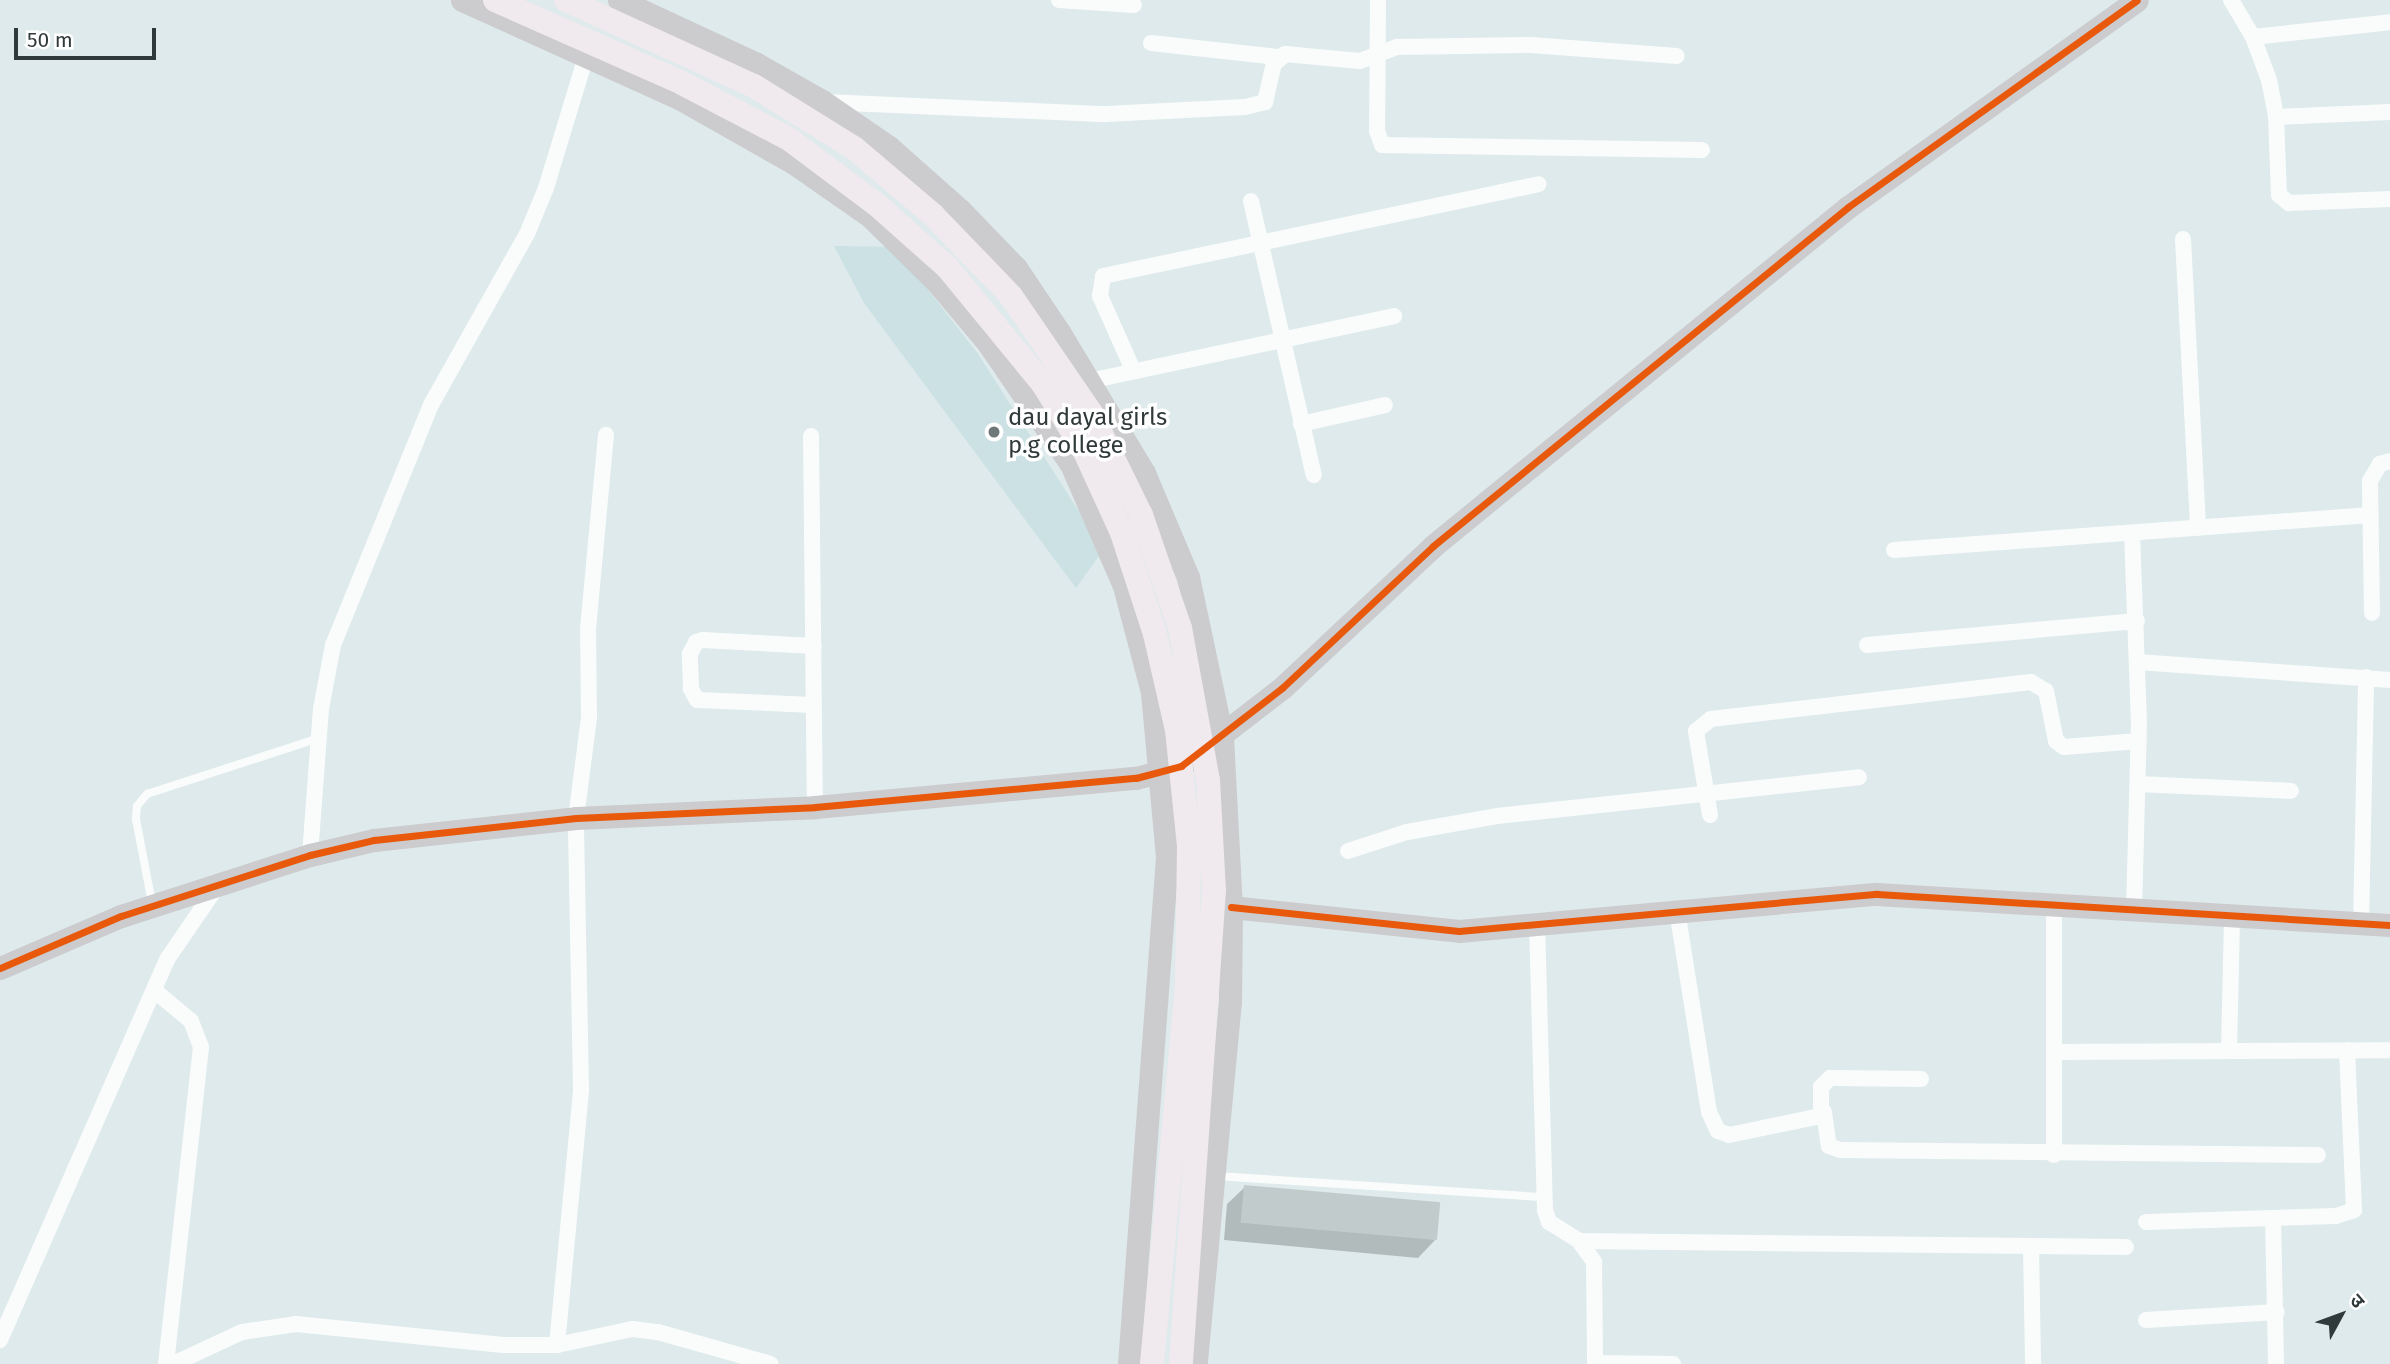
<!DOCTYPE html>
<html>
<head>
<meta charset="utf-8">
<style>
	body { margin:0 }
	#map { position:relative; width:2390px; height:1364px; overflow:hidden; background:#deeaeb; font-family:"Fira Sans","Noto Sans Devanagari",sans-serif }
	div>[style] { position:absolute }
	[style*='--x'] { left:calc(var(--x)*1px); top:calc(var(--y)*1px); width:calc(var(--w)*1px); rotate:calc(var(--a)*1deg) }
	.built>* { inset:0; background:#cbe1e3 }
	.shadow>* { inset:0; background:#0003 }
	.building>* { inset:0; background:#c2cbcc; transform-origin:0 0 }
	.lane>* { height:8px; margin:-4px; padding:0 4px; transform-origin:4px; border-radius:4px; background:#fafcfc }
	.street>* { height:16px; margin:-8px; padding:0 8px; transform-origin:8px; border-radius:8px; background:#fafcfc }
	.secondary>* { height:23px; margin:-11.5px; padding:0 11.5px; transform-origin:11.5px; border-radius:11.5px; background:#cccbce }
	.primary>* { height:24px; margin:-12px; padding:0 12px; transform-origin:12px; border-radius:12px; background:#f0e9ee }
	.cycleway>* { height:7px; margin:-3.5px; padding:0 3.5px; transform-origin:3.5px; border-radius:3.5px; background:#e8590c }
	.dots>* { width:19px; height:19px; translate:-50% -50%; box-sizing:border-box; border:4px solid #fff; border-radius:50% }
	span { translate:-50% -50%; white-space:nowrap; text-align:center; line-height:1.15; -webkit-text-stroke:7px #fff; paint-order:stroke }
	.poi-label { font-size:24px; color:#313a3b }
	.left { translate:0 -50%; text-align:left }
	.north { position:absolute; left:2306px; top:1280px; width:70px; height:70px; -webkit-text-stroke:5px #fff; paint-order:stroke; rotate:49deg; font-size:19px; font-weight:700; line-height:28px; text-align:center; color:#313a3b }
	.north::after { content:''; display:block; margin:auto; width:24px; height:32px; background:#313a3b; clip-path:polygon(50% 0,100% 100%,50% 72%,0 100%) }
	.scale { position:absolute; left:14px; top:28px; width:142px; height:32px; box-sizing:border-box; border:4px solid #313a3b; border-top:0; padding-left:9px; font-size:21px; line-height:24px; white-space:nowrap; color:#313a3b; -webkit-text-stroke:5px #fff; paint-order:stroke }
</style>
</head>
<body>
<div id="map">
	<div class="built">
		<div style="clip-path:polygon(834px 246px,895px 247px,978px 354px,1078px 510px,1117px 511px,1106px 546px,1076px 588px,864px 303px)"></div>
	</div>
	<div class="shadow">
		<div style="clip-path:polygon(1245px 1187px,1435px 1240px,1418px 1258px,1224px 1240px,1227px 1204px)"></div>
	</div>
	<div class="building">
		<div style="left:1244px;top:1185px;width:197px;height:38px;rotate:5deg"></div>
	</div>
	<div class="lane">
		<div style="--x:152;--y:903;--w:86;--a:-100.8"></div>
		<div style="--x:136;--y:819;--w:13;--a:-86"></div>
		<div style="--x:137;--y:806;--w:16;--a:-50"></div>
		<div style="--x:147;--y:794;--w:181;--a:-18"></div>
		<div style="--x:1216;--y:1176;--w:329;--a:3.7"></div>
	</div>
	<div class="street">
		<div style="--x:1059;--y:0;--w:75;--a:3.8"></div>
		<div style="--x:1378;--y:0;--w:131;--a:90.4"></div>
		<div style="--x:1377;--y:131;--w:15;--a:70"></div>
		<div style="--x:1382;--y:145;--w:320;--a:0.9"></div>
		<div style="--x:2231;--y:0;--w:43;--a:59.3"></div>
		<div style="--x:2253;--y:37;--w:46;--a:69.6"></div>
		<div style="--x:2269;--y:80;--w:38;--a:79"></div>
		<div style="--x:2276;--y:117;--w:78;--a:87.8"></div>
		<div style="--x:2279;--y:195;--w:13;--a:39"></div>
		<div style="--x:2289;--y:203;--w:101;--a:-2.3"></div>
		<div style="--x:2253;--y:37;--w:138;--a:-6.2"></div>
		<div style="--x:1151;--y:43;--w:127;--a:6.3"></div>
		<div style="--x:825;--y:102;--w:280;--a:2.5"></div>
		<div style="--x:1105;--y:114;--w:140;--a:-2.9"></div>
		<div style="--x:1245;--y:107;--w:21;--a:-14"></div>
		<div style="--x:1265;--y:102;--w:39;--a:-77"></div>
		<div style="--x:1274;--y:64;--w:15;--a:-42"></div>
		<div style="--x:1285;--y:54;--w:75;--a:5.3"></div>
		<div style="--x:1360;--y:61;--w:40;--a:-21"></div>
		<div style="--x:1397;--y:47;--w:134;--a:-0.9"></div>
		<div style="--x:1531;--y:45;--w:146;--a:4.3"></div>
		<div style="--x:2276;--y:117;--w:114;--a:-2.5"></div>
		<div style="--x:1251;--y:201;--w:281;--a:77.1"></div>
		<div style="--x:2183;--y:239;--w:289;--a:87"></div>
		<div style="--x:1133;--y:370;--w:81;--a:-114"></div>
		<div style="--x:1100;--y:296;--w:20;--a:-81"></div>
		<div style="--x:1103;--y:276;--w:445;--a:-11.9"></div>
		<div style="--x:1089;--y:381;--w:312;--a:-12"></div>
		<div style="--x:1301;--y:424;--w:86;--a:-12.7"></div>
		<div style="--x:811;--y:436;--w:371;--a:89.4"></div>
		<div style="--x:2132;--y:533;--w:188;--a:87.9"></div>
		<div style="--x:2139;--y:721;--w:191;--a:91.5"></div>
		<div style="--x:1894;--y:550;--w:478;--a:-4.2"></div>
		<div style="--x:2372;--y:613;--w:132;--a:-90.9"></div>
		<div style="--x:2370;--y:481;--w:20;--a:-60"></div>
		<div style="--x:2380;--y:464;--w:10;--a:-17"></div>
		<div style="--x:1867;--y:645;--w:271;--a:-5.1"></div>
		<div style="--x:2138;--y:662;--w:253;--a:4.1"></div>
		<div style="--x:813;--y:705;--w:116;--a:-177.5"></div>
		<div style="--x:697;--y:700;--w:13;--a:-119"></div>
		<div style="--x:691;--y:689;--w:35;--a:-92"></div>
		<div style="--x:690;--y:654;--w:13;--a:-63"></div>
		<div style="--x:696;--y:642;--w:7;--a:-16"></div>
		<div style="--x:703;--y:640;--w:111;--a:3.1"></div>
		<div style="--x:2138;--y:784;--w:153;--a:2.6"></div>
		<div style="--x:1710;--y:815;--w:85;--a:-99.5"></div>
		<div style="--x:1696;--y:731;--w:19;--a:-39"></div>
		<div style="--x:1711;--y:719;--w:322;--a:-6.6"></div>
		<div style="--x:2031;--y:682;--w:17;--a:31"></div>
		<div style="--x:2046;--y:691;--w:51;--a:78.7"></div>
		<div style="--x:2056;--y:741;--w:10;--a:37"></div>
		<div style="--x:2064;--y:747;--w:75;--a:-4.6"></div>
		<div style="--x:1348;--y:851;--w:62;--a:-17.9"></div>
		<div style="--x:1407;--y:832;--w:91;--a:-10.1"></div>
		<div style="--x:1497;--y:816;--w:364;--a:-6.1"></div>
		<div style="--x:310;--y:855;--w:146;--a:-85.7"></div>
		<div style="--x:321;--y:709;--w:65;--a:-79.4"></div>
		<div style="--x:333;--y:645;--w:261;--a:-67.8"></div>
		<div style="--x:432;--y:403;--w:194;--a:-60.7"></div>
		<div style="--x:527;--y:234;--w:50;--a:-67.6"></div>
		<div style="--x:546;--y:188;--w:138;--a:-73.1"></div>
		<div style="--x:2054;--y:907;--w:248;--a:90"></div>
		<div style="--x:1677;--y:910;--w:205;--a:81"></div>
		<div style="--x:1709;--y:1112;--w:21;--a:65"></div>
		<div style="--x:1718;--y:1131;--w:12;--a:20"></div>
		<div style="--x:1729;--y:1135;--w:94;--a:-11.7"></div>
		<div style="--x:1821;--y:1116;--w:29;--a:-90"></div>
		<div style="--x:1821;--y:1087;--w:13;--a:-45"></div>
		<div style="--x:1830;--y:1078;--w:91;--a:0.6"></div>
		<div style="--x:1537;--y:924;--w:286;--a:88.4"></div>
		<div style="--x:1545;--y:1210;--w:13;--a:72"></div>
		<div style="--x:1549;--y:1222;--w:36;--a:32"></div>
		<div style="--x:1579;--y:1241;--w:26;--a:54"></div>
		<div style="--x:1594;--y:1262;--w:102;--a:89.4"></div>
		<div style="--x:2361;--y:924;--w:247;--a:-88.8"></div>
		<div style="--x:155;--y:991;--w:47;--a:39.8"></div>
		<div style="--x:191;--y:1021;--w:28;--a:69"></div>
		<div style="--x:201;--y:1047;--w:319;--a:96.3"></div>
		<div style="--x:2229;--y:1051;--w:132;--a:-88.7"></div>
		<div style="--x:2054;--y:1052;--w:336;--a:-0.3"></div>
		<div style="--x:1824;--y:1112;--w:34;--a:82"></div>
		<div style="--x:1829;--y:1146;--w:12;--a:20"></div>
		<div style="--x:1840;--y:1150;--w:478;--a:0.6"></div>
		<div style="--x:2273;--y:1218;--w:146;--a:88.8"></div>
		<div style="--x:2146;--y:1222;--w:190;--a:-1.8"></div>
		<div style="--x:2336;--y:1216;--w:19;--a:-18"></div>
		<div style="--x:2354;--y:1210;--w:160;--a:-92.5"></div>
		<div style="--x:1579;--y:1241;--w:547;--a:0.63"></div>
		<div style="--x:2031;--y:1246;--w:118;--a:89"></div>
		<div style="--x:2146;--y:1320;--w:131;--a:-3.5"></div>
		<div style="--x:0;--y:1340;--w:417;--a:-66.3"></div>
		<div style="--x:168;--y:958;--w:88;--a:-55.6"></div>
		<div style="--x:557;--y:1345;--w:257;--a:-84.6"></div>
		<div style="--x:581;--y:1089;--w:271;--a:-91.1"></div>
		<div style="--x:576;--y:818;--w:101;--a:-82.6"></div>
		<div style="--x:589;--y:718;--w:89;--a:-90.6"></div>
		<div style="--x:588;--y:629;--w:195;--a:-84.7"></div>
		<div style="--x:1595;--y:1363;--w:78;--a:0.7"></div>
		<div style="--x:173;--y:1364;--w:76;--a:-24.9"></div>
		<div style="--x:242;--y:1332;--w:55;--a:-8.4"></div>
		<div style="--x:296;--y:1324;--w:208;--a:5.8"></div>
		<div style="--x:503;--y:1345;--w:54;--a:0"></div>
		<div style="--x:557;--y:1345;--w:77;--a:-12"></div>
		<div style="--x:632;--y:1329;--w:26;--a:7"></div>
		<div style="--x:658;--y:1332;--w:117;--a:15.8"></div>
	</div>
	<div class="secondary">
		<div style="--x:462;--y:0;--w:238;--a:24.3"></div>
		<div style="--x:679;--y:98;--w:132;--a:29.5"></div>
		<div style="--x:794;--y:163;--w:94;--a:35"></div>
		<div style="--x:871;--y:217;--w:93;--a:44.6"></div>
		<div style="--x:937;--y:282;--w:80;--a:50.1"></div>
		<div style="--x:988;--y:343;--w:147;--a:55.6"></div>
		<div style="--x:1071;--y:464;--w:133;--a:66.5"></div>
		<div style="--x:1124;--y:586;--w:110;--a:75.2"></div>
		<div style="--x:1152;--y:692;--w:166;--a:84.8"></div>
		<div style="--x:1167;--y:857;--w:508;--a:94.29"></div>
		<div style="--x:619;--y:0;--w:150;--a:24.9"></div>
		<div style="--x:755;--y:63;--w:77;--a:29.6"></div>
		<div style="--x:822;--y:101;--w:81;--a:34.5"></div>
		<div style="--x:889;--y:147;--w:95;--a:41.6"></div>
		<div style="--x:960;--y:210;--w:81;--a:46"></div>
		<div style="--x:1016;--y:268;--w:77;--a:56.1"></div>
		<div style="--x:1059;--y:332;--w:165;--a:58.9"></div>
		<div style="--x:1144;--y:473;--w:113;--a:67.1"></div>
		<div style="--x:1188;--y:577;--w:164;--a:78"></div>
		<div style="--x:1222;--y:737;--w:170;--a:87"></div>
		<div style="--x:1231;--y:907;--w:94;--a:90.6"></div>
		<div style="--x:1230;--y:1001;--w:365;--a:95.4"></div>
		<div style="--x:1231;--y:907;--w:229;--a:6"></div>
		<div style="--x:1459;--y:931;--w:420;--a:-5.1"></div>
		<div style="--x:1877;--y:894;--w:514;--a:3.46"></div>
		<div style="--x:0;--y:968;--w:132;--a:-23.3"></div>
		<div style="--x:121;--y:916;--w:199;--a:-17.9"></div>
		<div style="--x:310;--y:855;--w:66;--a:-13.2"></div>
		<div style="--x:374;--y:840;--w:203;--a:-6.2"></div>
		<div style="--x:576;--y:818;--w:239;--a:-2.6"></div>
		<div style="--x:815;--y:807;--w:322;--a:-5.2"></div>
		<div style="--x:1136;--y:778;--w:47;--a:-14.9"></div>
		<div style="--x:1181;--y:766;--w:128;--a:-37.7"></div>
		<div style="--x:1282;--y:688;--w:207;--a:-43.2"></div>
		<div style="--x:1433;--y:546;--w:536;--a:-39.24"></div>
		<div style="--x:1848;--y:207;--w:355;--a:-35.6"></div>
	</div>
	<div class="primary">
		<div style="--x:495;--y:0;--w:205;--a:23.9"></div>
		<div style="--x:682;--y:83;--w:121;--a:27.6"></div>
		<div style="--x:789;--y:139;--w:109;--a:36.8"></div>
		<div style="--x:876;--y:204;--w:95;--a:41.6"></div>
		<div style="--x:947;--y:267;--w:151;--a:50.6"></div>
		<div style="--x:1043;--y:384;--w:80;--a:58.3"></div>
		<div style="--x:1085;--y:452;--w:89;--a:65.4"></div>
		<div style="--x:1122;--y:533;--w:106;--a:71.9"></div>
		<div style="--x:1155;--y:634;--w:98;--a:77.1"></div>
		<div style="--x:1177;--y:730;--w:118;--a:84.1"></div>
		<div style="--x:1189;--y:847;--w:139;--a:90.8"></div>
		<div style="--x:1187;--y:986;--w:380;--a:95.3"></div>
		<div style="--x:566;--y:0;--w:207;--a:24.6"></div>
		<div style="--x:754;--y:86;--w:118;--a:31.8"></div>
		<div style="--x:854;--y:148;--w:104;--a:40.3"></div>
		<div style="--x:933;--y:215;--w:112;--a:46.1"></div>
		<div style="--x:1011;--y:296;--w:142;--a:55.6"></div>
		<div style="--x:1091;--y:413;--w:114;--a:63.9"></div>
		<div style="--x:1141;--y:515;--w:120;--a:71"></div>
		<div style="--x:1180;--y:628;--w:155;--a:79.6"></div>
		<div style="--x:1208;--y:780;--w:110;--a:86.9"></div>
		<div style="--x:1214;--y:890;--w:475;--a:94"></div>
	</div>
	<div class="cycleway">
		<div style="--x:1231;--y:907;--w:229;--a:6"></div>
		<div style="--x:1459;--y:931;--w:420;--a:-5.1"></div>
		<div style="--x:1877;--y:894;--w:514;--a:3.46"></div>
		<div style="--x:0;--y:968;--w:132;--a:-23.3"></div>
		<div style="--x:121;--y:916;--w:199;--a:-17.9"></div>
		<div style="--x:310;--y:855;--w:66;--a:-13.2"></div>
		<div style="--x:374;--y:840;--w:203;--a:-6.2"></div>
		<div style="--x:576;--y:818;--w:239;--a:-2.6"></div>
		<div style="--x:815;--y:807;--w:322;--a:-5.2"></div>
		<div style="--x:1136;--y:778;--w:47;--a:-14.9"></div>
		<div style="--x:1181;--y:766;--w:128;--a:-37.7"></div>
		<div style="--x:1282;--y:688;--w:207;--a:-43.2"></div>
		<div style="--x:1433;--y:546;--w:536;--a:-39.24"></div>
		<div style="--x:1848;--y:207;--w:355;--a:-35.6"></div>
	</div>
	<div class="dots">
		<div style="left:994px;top:432px;background:#6e7879"></div>
	</div>
	<div class="poi-label">
		<span class="left" style="left:1008px;top:432px">dau dayal girls<br>p.g college</span>
	</div>
	<div class="north">उ</div>
	<div class="scale">50 m</div>
</div>
</body>
</html>
